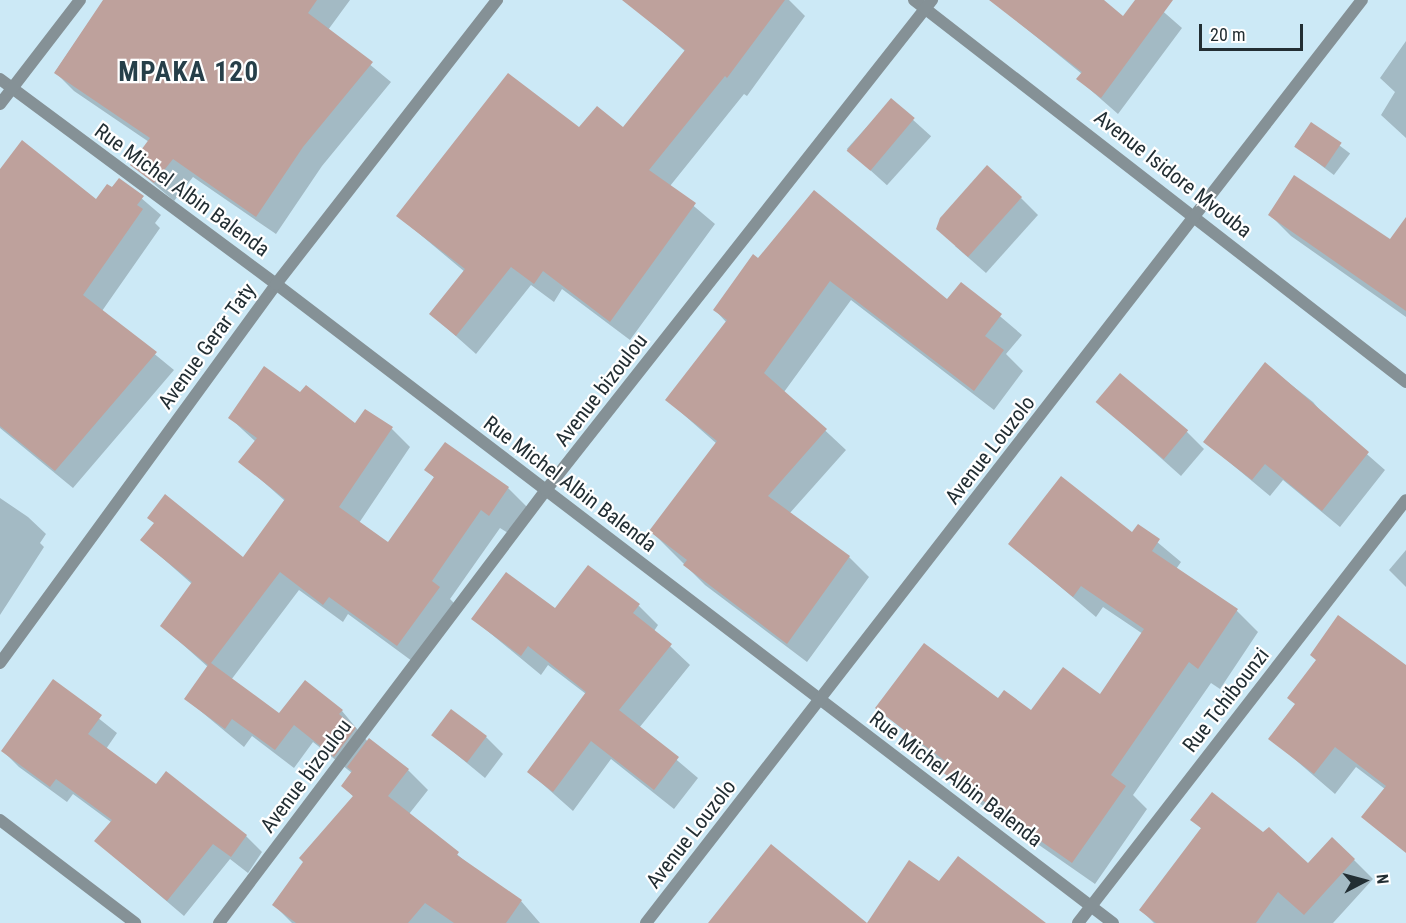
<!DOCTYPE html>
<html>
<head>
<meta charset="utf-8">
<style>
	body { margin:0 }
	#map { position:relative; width:1406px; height:923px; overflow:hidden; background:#cce9f6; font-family:"Roboto Condensed",sans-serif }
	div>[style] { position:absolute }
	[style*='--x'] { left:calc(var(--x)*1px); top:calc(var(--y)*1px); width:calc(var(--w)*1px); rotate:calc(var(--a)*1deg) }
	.shadow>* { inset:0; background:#0003; transform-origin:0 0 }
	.building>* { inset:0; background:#bea19c; transform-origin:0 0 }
	.street>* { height:12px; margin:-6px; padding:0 6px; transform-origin:6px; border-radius:6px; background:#859196 }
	span { translate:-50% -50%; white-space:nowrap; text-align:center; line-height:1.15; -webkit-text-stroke:4.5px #fff; paint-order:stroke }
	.street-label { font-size:21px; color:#222e33 }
	.district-label { font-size:27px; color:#263f49; font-weight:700; letter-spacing:1.5px }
	.north { position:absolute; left:1334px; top:851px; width:60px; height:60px; -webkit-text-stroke:4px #fff; paint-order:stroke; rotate:84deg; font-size:16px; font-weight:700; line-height:24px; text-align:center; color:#222e33 }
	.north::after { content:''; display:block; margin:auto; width:21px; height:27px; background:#222e33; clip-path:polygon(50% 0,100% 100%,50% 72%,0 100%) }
	.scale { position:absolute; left:1199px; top:24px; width:104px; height:27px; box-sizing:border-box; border:3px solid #222e33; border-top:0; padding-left:8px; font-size:18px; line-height:21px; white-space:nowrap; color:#222e33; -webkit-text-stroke:4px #fff; paint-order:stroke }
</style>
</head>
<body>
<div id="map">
	<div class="shadow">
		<div style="clip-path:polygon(104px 0,350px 0,328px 30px,391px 82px,322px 166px,276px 234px,193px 177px,174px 201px,132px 165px,149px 142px,74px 91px,55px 72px)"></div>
		<div style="clip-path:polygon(635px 0,789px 0,805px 16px,747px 96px,744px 94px,670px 186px,715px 224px,630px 340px,562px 289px,554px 302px,531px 285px,476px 354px,431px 314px,465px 272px,398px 216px,580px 130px,623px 129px,686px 52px,631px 5px)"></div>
		<div style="clip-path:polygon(991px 0,1102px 0,1123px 18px,1136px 0,1150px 0,1182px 28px,1118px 114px,1078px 79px,1082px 74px)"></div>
		<div style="clip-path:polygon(1406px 41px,1406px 138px,1381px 115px,1395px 92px,1380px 78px)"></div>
		<div style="left:891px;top:100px;width:54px;height:66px;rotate:42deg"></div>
		<div style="left:1311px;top:124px;width:49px;height:27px;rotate:37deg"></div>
		<div style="clip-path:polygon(0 171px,96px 201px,120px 180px,161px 215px,155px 223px,160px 228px,102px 311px,174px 370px,73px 488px,0 428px)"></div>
		<div style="clip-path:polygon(1021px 198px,1038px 215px,986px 273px,955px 246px)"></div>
		<div style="clip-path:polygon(1270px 215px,1390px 241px,1406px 219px,1406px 317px,1291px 236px)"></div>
		<div style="clip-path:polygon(758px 260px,947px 301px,962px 284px,1022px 335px,1006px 354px,1023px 371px,994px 410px,851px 300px,784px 392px,846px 450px,789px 514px,849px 557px,869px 577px,807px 662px,705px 585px,651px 531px,717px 444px,667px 400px,727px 323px,715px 310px)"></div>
		<div style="clip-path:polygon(1265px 364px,1313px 402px,1329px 421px,1385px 470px,1340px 527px,1283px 480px,1270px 496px,1205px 442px)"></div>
		<div style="clip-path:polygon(301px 394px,356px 425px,392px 429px,410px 447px,359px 523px,388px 545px,435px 478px,426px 470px,508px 488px,527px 507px,508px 533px,500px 528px,450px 599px,457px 606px,416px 664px,348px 614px,343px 622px,299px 590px,231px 680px,280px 715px,342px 711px,368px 742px,408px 770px,428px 790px,409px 814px,472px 867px,521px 901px,540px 923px,292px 923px,274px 905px,354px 797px,343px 786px,352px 773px,313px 742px,294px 768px,252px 736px,244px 747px,186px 699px,208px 667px,162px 626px,192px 584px,142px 540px,243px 559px,285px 501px,240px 461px,256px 442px,230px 418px)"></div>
		<div style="clip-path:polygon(1098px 402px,1187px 432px,1204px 449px,1181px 476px)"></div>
		<div style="clip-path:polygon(0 498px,28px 517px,46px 534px,40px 543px,44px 547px,0 615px)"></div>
		<div style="clip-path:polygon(1138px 526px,1181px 562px,1176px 569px,1237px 611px,1258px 632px,1220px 689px,1211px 683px,1133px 795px,1147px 809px,1095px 884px,966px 794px,944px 772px,948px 767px,877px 708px,998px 700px,1031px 712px,1100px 697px,1143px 634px,1103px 607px,1096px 617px,1010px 544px,1133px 534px)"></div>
		<div style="clip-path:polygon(1406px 550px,1406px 587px,1389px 570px)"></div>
		<div style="clip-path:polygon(639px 606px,658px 625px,654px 631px,690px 665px,639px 728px,698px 778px,674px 809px,611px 759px,573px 811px,529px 772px,586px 694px,548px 665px,541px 675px,473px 619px)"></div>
		<div style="clip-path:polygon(1317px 660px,1406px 667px,1406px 805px,1356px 767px,1335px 794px,1270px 738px,1296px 705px)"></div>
		<div style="clip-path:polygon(53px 682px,117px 733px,106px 749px,157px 786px,246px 836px,262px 852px,248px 873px,230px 859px,184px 916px,96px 841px,111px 822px,73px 794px,67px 802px,19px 767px,3px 751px)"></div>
		<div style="clip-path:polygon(433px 735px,486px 737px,503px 754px,485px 778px)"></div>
		<div style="clip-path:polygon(1192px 820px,1308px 865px,1354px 860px,1373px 879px,1333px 923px,1154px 923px,1141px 910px,1202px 829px)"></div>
	</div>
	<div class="building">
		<div style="clip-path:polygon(103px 0,317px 0,308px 13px,373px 62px,303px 147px,256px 217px,173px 159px,154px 183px,130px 165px,150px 138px,54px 73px)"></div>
		<div style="clip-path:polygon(622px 0,785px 0,727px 78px,725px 76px,649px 170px,696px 203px,610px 322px,543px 271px,534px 284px,511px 267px,456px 336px,429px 314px,465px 269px,396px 216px,508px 73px,579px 127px,597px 106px,623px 127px,685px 50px)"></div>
		<div style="clip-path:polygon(989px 0,1104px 0,1123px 16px,1135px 0,1173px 0,1101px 98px,1076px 79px,1082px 72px)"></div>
		<div style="left:891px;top:98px;width:31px;height:69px;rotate:40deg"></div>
		<div style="left:1311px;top:122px;width:37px;height:30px;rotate:34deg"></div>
		<div style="clip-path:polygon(22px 140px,96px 199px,107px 184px,112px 187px,119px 178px,144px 196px,137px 205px,143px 209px,83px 295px,157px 352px,55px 471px,0 426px,0 169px)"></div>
		<div style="clip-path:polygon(987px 165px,1022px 197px,968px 257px,936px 229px,940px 218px)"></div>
		<div style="clip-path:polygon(1294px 175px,1390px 239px,1406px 217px,1406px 311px,1268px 215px)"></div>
		<div style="clip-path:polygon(814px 190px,947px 299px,961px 282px,1002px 314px,985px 336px,1004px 350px,974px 391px,830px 281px,764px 373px,827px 429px,768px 496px,850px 556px,787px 644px,683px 565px,687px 560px,649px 531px,717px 441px,665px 400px,727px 320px,713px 310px,753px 254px,758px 258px)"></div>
		<div style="clip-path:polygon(1265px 362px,1369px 452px,1322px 511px,1265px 464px,1252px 480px,1203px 442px)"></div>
		<div style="clip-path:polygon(264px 366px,300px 392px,306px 385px,355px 423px,365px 409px,393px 427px,339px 507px,388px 542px,434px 477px,424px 470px,445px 442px,509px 487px,489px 516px,481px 510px,432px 581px,440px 587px,397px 646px,329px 597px,323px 605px,280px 572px,211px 663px,279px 713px,305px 680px,343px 710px,339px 714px,356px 728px,334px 757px,294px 725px,275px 750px,232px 719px,225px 729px,184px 699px,208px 665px,160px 626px,192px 582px,140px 540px,154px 523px,147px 518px,165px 494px,243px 557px,285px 499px,238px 462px,257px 438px,228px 418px)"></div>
		<div style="left:1120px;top:373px;width:89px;height:38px;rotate:40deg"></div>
		<div style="clip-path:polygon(1061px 476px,1132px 532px,1138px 524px,1160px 539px,1152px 551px,1238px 609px,1198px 669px,1189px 662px,1111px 775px,1126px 786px,1072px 863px,942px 772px,949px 764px,875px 708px,924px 643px,998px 698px,1004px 690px,1031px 710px,1063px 667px,1100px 694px,1144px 629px,1081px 586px,1073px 597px,1008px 544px)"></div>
		<div style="clip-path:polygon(588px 565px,640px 604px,633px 613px,672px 644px,619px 710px,679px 757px,654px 790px,591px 741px,553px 792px,527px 772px,586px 692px,528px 646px,521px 656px,471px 619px,506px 572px,555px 608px)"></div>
		<div style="clip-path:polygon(1338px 615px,1406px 665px,1406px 853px,1361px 817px,1386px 786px,1335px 747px,1314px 774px,1268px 739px,1295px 704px,1287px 698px,1316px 660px,1310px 655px)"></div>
		<div style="clip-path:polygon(53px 679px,102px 715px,88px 734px,156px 784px,166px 771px,247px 835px,231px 857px,213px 844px,167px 901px,94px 841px,112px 820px,56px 779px,50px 787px,1px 751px)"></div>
		<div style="left:451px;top:709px;width:45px;height:33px;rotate:37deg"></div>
		<div style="clip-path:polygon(369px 738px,409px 769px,388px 796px,459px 852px,457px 855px,522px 900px,506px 923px,454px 923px,425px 903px,408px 923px,296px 923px,272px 905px,303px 862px,299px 858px,353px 796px,341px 786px,352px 771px,347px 767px)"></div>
		<div style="clip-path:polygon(1212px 792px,1263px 832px,1269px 827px,1308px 863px,1332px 837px,1355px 859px,1304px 915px,1278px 892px,1256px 923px,1156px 923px,1139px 910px,1201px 828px,1190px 820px)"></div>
		<div style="clip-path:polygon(771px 844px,867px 923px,909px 860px,939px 881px,958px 856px,1046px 923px,708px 923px)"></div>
	</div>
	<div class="street">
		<div style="--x:914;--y:0;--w:623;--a:37.83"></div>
		<div style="--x:0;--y:79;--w:344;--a:36.6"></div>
		<div style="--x:276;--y:284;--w:1053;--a:37.36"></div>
		<div style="--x:0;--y:104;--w:131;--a:-52.4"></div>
		<div style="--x:0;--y:663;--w:469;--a:-53.9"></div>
		<div style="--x:276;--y:284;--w:360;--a:-52.1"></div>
		<div style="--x:0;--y:820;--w:170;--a:37.3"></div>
		<div style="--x:219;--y:923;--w:543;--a:-52.94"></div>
		<div style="--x:546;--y:490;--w:624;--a:-51.77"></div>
		<div style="--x:646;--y:923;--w:1168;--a:-52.2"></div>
		<div style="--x:1078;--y:923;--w:535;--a:-52.21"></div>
	</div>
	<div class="street-label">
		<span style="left:1173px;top:174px;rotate:38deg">Avenue Isidore Mvouba</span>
		<span style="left:182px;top:190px;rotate:36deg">Rue Michel Albin Balenda</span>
		<span style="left:207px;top:346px;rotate:-54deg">Avenue Gerar Taty</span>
		<span style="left:601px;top:390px;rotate:-52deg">Avenue bizoulou</span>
		<span style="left:990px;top:450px;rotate:-52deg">Avenue Louzolo</span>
		<span style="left:570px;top:484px;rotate:37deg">Rue Michel Albin Balenda</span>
		<span style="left:1226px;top:700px;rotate:-52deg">Rue Tchibounzi</span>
		<span style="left:306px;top:776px;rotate:-53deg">Avenue bizoulou</span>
		<span style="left:956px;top:779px;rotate:37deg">Rue Michel Albin Balenda</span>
		<span style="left:691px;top:834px;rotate:-52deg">Avenue Louzolo</span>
	</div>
	<div class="district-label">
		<span style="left:189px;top:73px">MPAKA 120</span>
	</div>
	<div class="north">N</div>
	<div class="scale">20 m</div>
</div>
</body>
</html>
